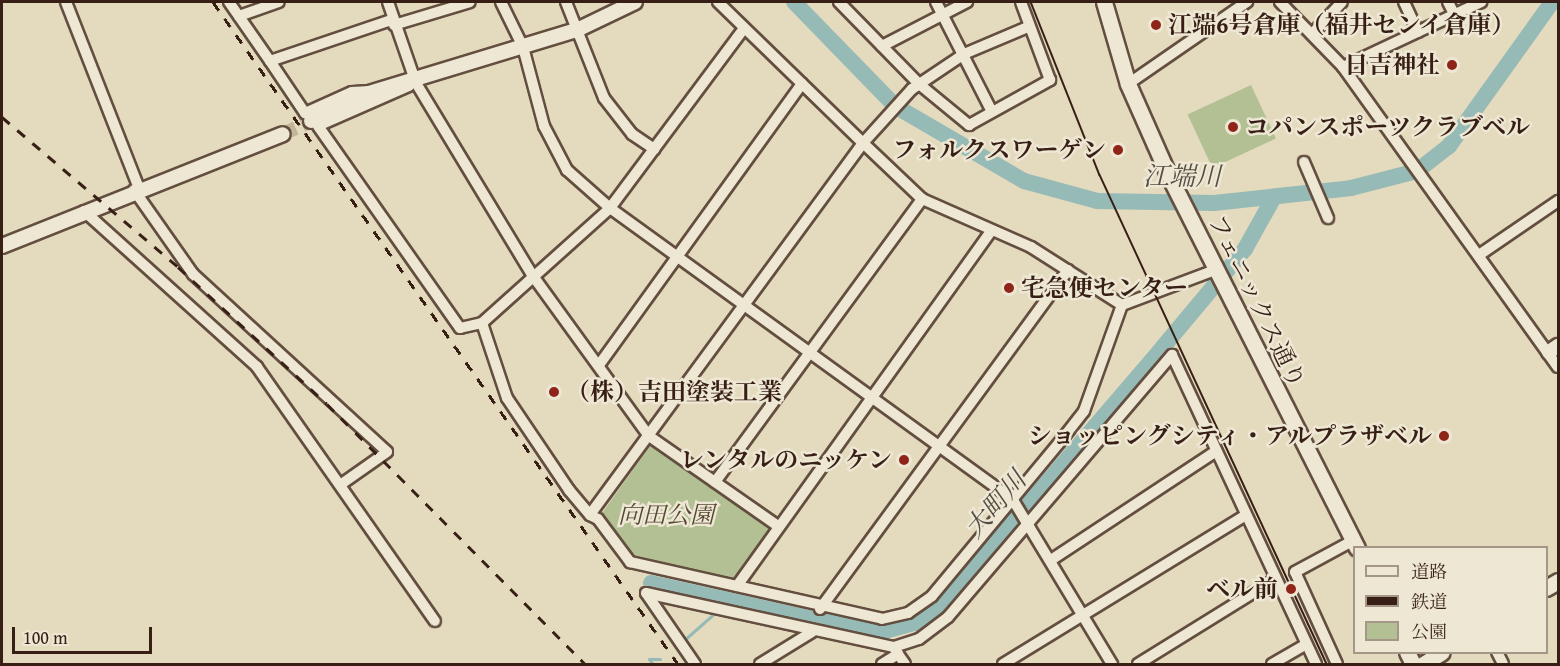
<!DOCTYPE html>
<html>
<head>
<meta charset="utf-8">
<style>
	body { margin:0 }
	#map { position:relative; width:1560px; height:666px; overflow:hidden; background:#e4dabd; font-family:"Gentium Book Plus","Noto Serif JP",serif }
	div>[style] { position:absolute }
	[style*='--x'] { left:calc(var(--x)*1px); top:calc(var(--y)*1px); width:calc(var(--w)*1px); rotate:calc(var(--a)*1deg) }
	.green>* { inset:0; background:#b2c093; transform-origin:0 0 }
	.stream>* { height:3px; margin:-1.5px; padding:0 1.5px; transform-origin:1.5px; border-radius:1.5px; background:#96bab6 }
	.river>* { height:16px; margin:-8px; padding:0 8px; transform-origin:8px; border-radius:8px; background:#96bab6 }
	.tertiary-tunnel>* { height:14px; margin-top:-7px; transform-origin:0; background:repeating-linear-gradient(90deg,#c2b59b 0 14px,transparent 0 21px) }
	.roads { filter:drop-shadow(2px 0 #634e3f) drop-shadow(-2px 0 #634e3f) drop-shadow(0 2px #634e3f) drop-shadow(0 -2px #634e3f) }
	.minor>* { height:10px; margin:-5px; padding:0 5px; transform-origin:5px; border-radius:5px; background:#ede7d4 }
	.tertiary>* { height:14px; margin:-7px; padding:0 7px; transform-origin:7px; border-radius:7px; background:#ede7d4 }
	.secondary>* { height:15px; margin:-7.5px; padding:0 7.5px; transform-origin:7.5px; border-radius:7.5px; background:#ede7d4 }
	.tram>* { height:1.5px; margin:-0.75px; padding:0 0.75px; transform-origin:0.75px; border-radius:0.75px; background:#381f15 }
	.rail>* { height:3px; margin-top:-1.5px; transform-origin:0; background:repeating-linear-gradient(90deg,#381f15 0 10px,transparent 0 20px) }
	.dots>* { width:16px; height:16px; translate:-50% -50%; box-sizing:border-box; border:3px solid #ede7d4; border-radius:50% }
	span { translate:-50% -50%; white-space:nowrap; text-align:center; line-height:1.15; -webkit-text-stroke:5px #ede7d4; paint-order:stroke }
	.poi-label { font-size:24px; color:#381f15; font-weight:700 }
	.left { translate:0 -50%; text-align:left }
	.right { translate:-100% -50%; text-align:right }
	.street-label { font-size:24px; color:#381f15 }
	.park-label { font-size:24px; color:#564734; font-style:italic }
	.water-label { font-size:26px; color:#544e45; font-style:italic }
	.frame { position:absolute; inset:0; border:3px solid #381f15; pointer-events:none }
	.legend { position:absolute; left:1353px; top:546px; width:195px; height:108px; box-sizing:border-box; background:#ede7d4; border:2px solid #a59788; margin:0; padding:8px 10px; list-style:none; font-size:18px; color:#381f15 }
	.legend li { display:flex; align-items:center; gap:12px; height:30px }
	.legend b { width:30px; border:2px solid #a59788 }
	.scale { position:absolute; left:12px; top:627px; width:140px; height:27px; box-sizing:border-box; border:3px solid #381f15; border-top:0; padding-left:8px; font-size:18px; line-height:21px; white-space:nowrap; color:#381f15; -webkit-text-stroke:4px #ede7d4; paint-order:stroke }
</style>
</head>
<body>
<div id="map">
	<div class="green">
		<div style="left:1251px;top:85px;width:59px;height:70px;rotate:65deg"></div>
		<div style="clip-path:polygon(652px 443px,773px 526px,737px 586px,630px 562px,598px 519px)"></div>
	</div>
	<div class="stream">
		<div style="--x:718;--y:606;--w:10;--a:-79"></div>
		<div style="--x:683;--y:641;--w:44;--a:-41.3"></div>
		<div style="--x:653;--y:664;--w:6;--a:-129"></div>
		<div style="--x:649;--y:659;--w:11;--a:0"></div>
	</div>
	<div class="river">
		<div style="--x:794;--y:2;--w:145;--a:45.8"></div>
		<div style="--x:895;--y:106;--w:149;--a:30.2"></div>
		<div style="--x:1024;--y:181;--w:76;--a:15.3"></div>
		<div style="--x:1097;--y:201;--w:117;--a:1"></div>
		<div style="--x:1214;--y:203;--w:138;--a:-6.2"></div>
		<div style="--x:1351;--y:188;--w:68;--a:-14.4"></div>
		<div style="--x:1417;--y:171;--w:41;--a:-38"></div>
		<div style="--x:1449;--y:146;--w:177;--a:-54.4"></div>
		<div style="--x:651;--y:583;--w:212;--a:12.5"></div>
		<div style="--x:858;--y:629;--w:30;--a:2"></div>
		<div style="--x:888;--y:630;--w:28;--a:-15"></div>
		<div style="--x:915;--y:623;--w:41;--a:-37.1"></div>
		<div style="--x:948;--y:598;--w:330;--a:-49.4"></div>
		<div style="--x:1163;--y:347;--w:128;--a:-50.1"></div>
		<div style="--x:1245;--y:249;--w:57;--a:-60.8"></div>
	</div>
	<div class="tertiary-tunnel">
		<div style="--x:283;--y:134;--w:31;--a:-25"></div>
	</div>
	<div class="roads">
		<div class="minor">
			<div style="--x:66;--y:2;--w:200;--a:68.6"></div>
			<div style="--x:229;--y:2;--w:72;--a:55.2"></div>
			<div style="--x:270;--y:61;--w:128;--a:-18.7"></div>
			<div style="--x:388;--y:2;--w:86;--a:70.9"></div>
			<div style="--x:416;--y:83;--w:226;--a:58.8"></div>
			<div style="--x:533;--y:276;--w:198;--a:54.1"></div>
			<div style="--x:649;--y:436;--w:157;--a:34.9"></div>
			<div style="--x:501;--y:2;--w:50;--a:63.9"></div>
			<div style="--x:523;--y:47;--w:82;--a:75.1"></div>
			<div style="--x:544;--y:126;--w:50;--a:62.4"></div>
			<div style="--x:567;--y:170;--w:57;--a:41.5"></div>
			<div style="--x:610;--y:208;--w:498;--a:35.9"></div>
			<div style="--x:1013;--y:500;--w:192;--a:58.9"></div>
			<div style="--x:566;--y:2;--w:103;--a:68.4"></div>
			<div style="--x:604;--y:98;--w:46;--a:52.1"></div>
			<div style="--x:632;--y:134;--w:27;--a:34"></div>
			<div style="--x:718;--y:2;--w:202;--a:44.2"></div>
			<div style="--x:863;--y:143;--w:73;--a:-47.8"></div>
			<div style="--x:912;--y:89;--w:63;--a:-33.9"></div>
			<div style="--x:964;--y:54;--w:69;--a:-22.9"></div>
			<div style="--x:839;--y:2;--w:115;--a:45.7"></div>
			<div style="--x:919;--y:84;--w:65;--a:39.4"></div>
			<div style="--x:969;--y:125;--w:93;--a:-29.1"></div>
			<div style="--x:1050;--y:80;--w:83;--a:-110.4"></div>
			<div style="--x:936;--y:2;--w:123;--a:63"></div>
			<div style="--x:1280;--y:2;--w:91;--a:45.9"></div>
			<div style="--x:1343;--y:67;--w:369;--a:54.4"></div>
			<div style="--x:1404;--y:2;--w:33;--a:65"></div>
			<div style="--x:1448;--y:2;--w:13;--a:63"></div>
			<div style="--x:239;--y:16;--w:42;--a:-19.3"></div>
			<div style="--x:394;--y:25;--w:79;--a:-16.8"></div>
			<div style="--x:1313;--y:33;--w:42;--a:-46.9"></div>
			<div style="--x:882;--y:46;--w:96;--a:-27.4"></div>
			<div style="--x:270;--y:61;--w:63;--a:56.1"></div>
			<div style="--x:305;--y:113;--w:51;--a:-24.1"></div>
			<div style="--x:352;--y:92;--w:18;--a:-3"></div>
			<div style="--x:1343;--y:67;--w:153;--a:-25.2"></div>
			<div style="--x:1128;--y:84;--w:145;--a:-34.6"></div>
			<div style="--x:409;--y:86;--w:99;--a:156.3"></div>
			<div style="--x:318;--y:126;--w:247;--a:54.9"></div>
			<div style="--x:460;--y:328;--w:23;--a:-13"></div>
			<div style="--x:482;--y:323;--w:172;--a:-41.9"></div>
			<div style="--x:610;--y:208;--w:224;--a:-53.3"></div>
			<div style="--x:1304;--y:162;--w:61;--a:66.8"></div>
			<div style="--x:134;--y:190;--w:103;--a:54.9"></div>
			<div style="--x:193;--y:274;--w:263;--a:42.5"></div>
			<div style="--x:387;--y:452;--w:57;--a:144.9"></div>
			<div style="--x:84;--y:211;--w:233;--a:42"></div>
			<div style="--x:257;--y:367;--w:310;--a:55"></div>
			<div style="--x:1479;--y:255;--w:96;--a:-34.4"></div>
			<div style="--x:1122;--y:305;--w:99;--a:-20.6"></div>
			<div style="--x:482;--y:323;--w:79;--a:71.6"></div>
			<div style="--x:507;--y:398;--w:111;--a:56"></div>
			<div style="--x:569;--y:490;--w:33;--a:50"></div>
			<div style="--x:590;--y:515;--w:9;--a:27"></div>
			<div style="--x:598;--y:519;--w:54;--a:53.3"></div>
			<div style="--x:630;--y:562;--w:258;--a:12.7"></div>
			<div style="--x:882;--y:619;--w:27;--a:-13"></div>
			<div style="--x:908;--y:613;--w:29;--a:-35"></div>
			<div style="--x:932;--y:596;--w:205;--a:-50.3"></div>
			<div style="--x:1063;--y:438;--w:34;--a:-52"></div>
			<div style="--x:1084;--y:411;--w:113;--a:-70.3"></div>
			<div style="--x:1122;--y:305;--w:108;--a:-147.5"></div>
			<div style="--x:1031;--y:247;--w:119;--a:-156.2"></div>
			<div style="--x:922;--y:199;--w:81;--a:-136.5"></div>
			<div style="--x:863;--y:143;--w:461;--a:126.3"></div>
			<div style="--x:599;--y:365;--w:347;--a:-54.2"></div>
			<div style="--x:715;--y:482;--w:351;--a:-53.8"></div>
			<div style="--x:1051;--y:560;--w:198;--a:-33.4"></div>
			<div style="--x:737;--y:586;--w:437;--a:-54.4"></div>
			<div style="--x:820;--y:609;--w:420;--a:-53.8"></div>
			<div style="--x:1497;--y:652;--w:13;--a:63"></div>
			<div style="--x:898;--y:654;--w:8;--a:-120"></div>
			<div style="--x:894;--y:647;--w:26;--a:-18"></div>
			<div style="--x:919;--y:639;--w:36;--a:-37"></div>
			<div style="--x:948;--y:617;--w:345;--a:-49.5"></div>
			<div style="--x:1172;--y:355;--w:341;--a:65"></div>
			<div style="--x:695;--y:664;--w:86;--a:-124.6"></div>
			<div style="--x:646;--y:593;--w:254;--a:12.3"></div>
			<div style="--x:760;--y:664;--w:61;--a:-31.6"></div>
			<div style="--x:882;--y:664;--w:19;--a:-32"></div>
			<div style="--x:898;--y:654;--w:12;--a:55"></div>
			<div style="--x:1003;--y:664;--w:285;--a:-31.5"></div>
			<div style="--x:1138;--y:664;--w:161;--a:-31.8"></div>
			<div style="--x:1272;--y:664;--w:39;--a:-30"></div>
			<div style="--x:1337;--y:664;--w:101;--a:-114.5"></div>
			<div style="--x:1295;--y:572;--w:67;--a:-28.5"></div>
		</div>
		<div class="tertiary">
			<div style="--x:311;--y:121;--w:64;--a:-25.8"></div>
			<div style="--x:369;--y:93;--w:220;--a:-16.9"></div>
			<div style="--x:579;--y:29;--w:62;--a:-25.7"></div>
			<div style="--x:2;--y:246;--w:302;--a:-21.7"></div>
			<div style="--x:1549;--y:352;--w:11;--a:-34"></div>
		</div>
		<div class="secondary">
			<div style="--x:1104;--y:2;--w:85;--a:73.7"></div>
			<div style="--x:1128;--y:84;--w:96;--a:66.1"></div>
			<div style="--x:1167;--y:172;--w:421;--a:63.2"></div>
			<div style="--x:1546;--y:588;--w:14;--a:-30"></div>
			<div style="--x:1407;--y:652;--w:13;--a:63"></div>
			<div style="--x:1423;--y:664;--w:22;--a:-32"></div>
		</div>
	</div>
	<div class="tram">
		<div style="--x:1031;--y:2;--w:186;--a:68.3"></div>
		<div style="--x:1100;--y:175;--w:539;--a:65.1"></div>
	</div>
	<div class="rail">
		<div style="--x:213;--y:2;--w:809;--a:54.92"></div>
		<div style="--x:2;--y:117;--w:231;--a:40.4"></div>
		<div style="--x:178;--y:267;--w:202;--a:42.6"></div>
		<div style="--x:327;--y:404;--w:366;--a:45.2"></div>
	</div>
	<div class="dots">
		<div style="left:1156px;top:25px;background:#8f2418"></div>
		<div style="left:1452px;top:65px;background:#8f2418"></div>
		<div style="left:1233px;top:127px;background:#8f2418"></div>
		<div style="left:1118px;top:150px;background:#8f2418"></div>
		<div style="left:1009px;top:288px;background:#8f2418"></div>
		<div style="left:554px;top:392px;background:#8f2418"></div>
		<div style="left:1444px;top:436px;background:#8f2418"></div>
		<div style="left:904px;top:460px;background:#8f2418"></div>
		<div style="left:1291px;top:589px;background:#8f2418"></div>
	</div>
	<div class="poi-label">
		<span class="left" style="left:1168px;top:25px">江端6号倉庫（福井センイ倉庫）</span>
		<span class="right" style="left:1440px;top:65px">日吉神社</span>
		<span class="left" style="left:1245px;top:127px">コパンスポーツクラブベル</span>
		<span class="right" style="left:1106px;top:150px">フォルクスワーゲン</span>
		<span class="left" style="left:1021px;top:288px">宅急便センター</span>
		<span class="left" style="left:566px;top:392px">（株）吉田塗装工業</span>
		<span class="right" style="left:1432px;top:436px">ショッピングシティ・アルプラザベル</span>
		<span class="right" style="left:892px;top:460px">レンタルのニッケン</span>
		<span class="right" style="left:1278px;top:589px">ベル前</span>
	</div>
	<div class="street-label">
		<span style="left:1257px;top:301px;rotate:64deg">フェニックス通り</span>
	</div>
	<div class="park-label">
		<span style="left:666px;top:515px">向田公園</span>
	</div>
	<div class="water-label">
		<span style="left:1182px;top:176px">江端川</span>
		<span style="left:995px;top:504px;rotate:-49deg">大町川</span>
	</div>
	<div class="frame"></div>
	<ul class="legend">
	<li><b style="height:8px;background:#ede7d4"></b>道路</li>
	<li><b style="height:8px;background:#381f15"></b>鉄道</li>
	<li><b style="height:16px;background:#b2c093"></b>公園</li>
	</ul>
	<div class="scale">100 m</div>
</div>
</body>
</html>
